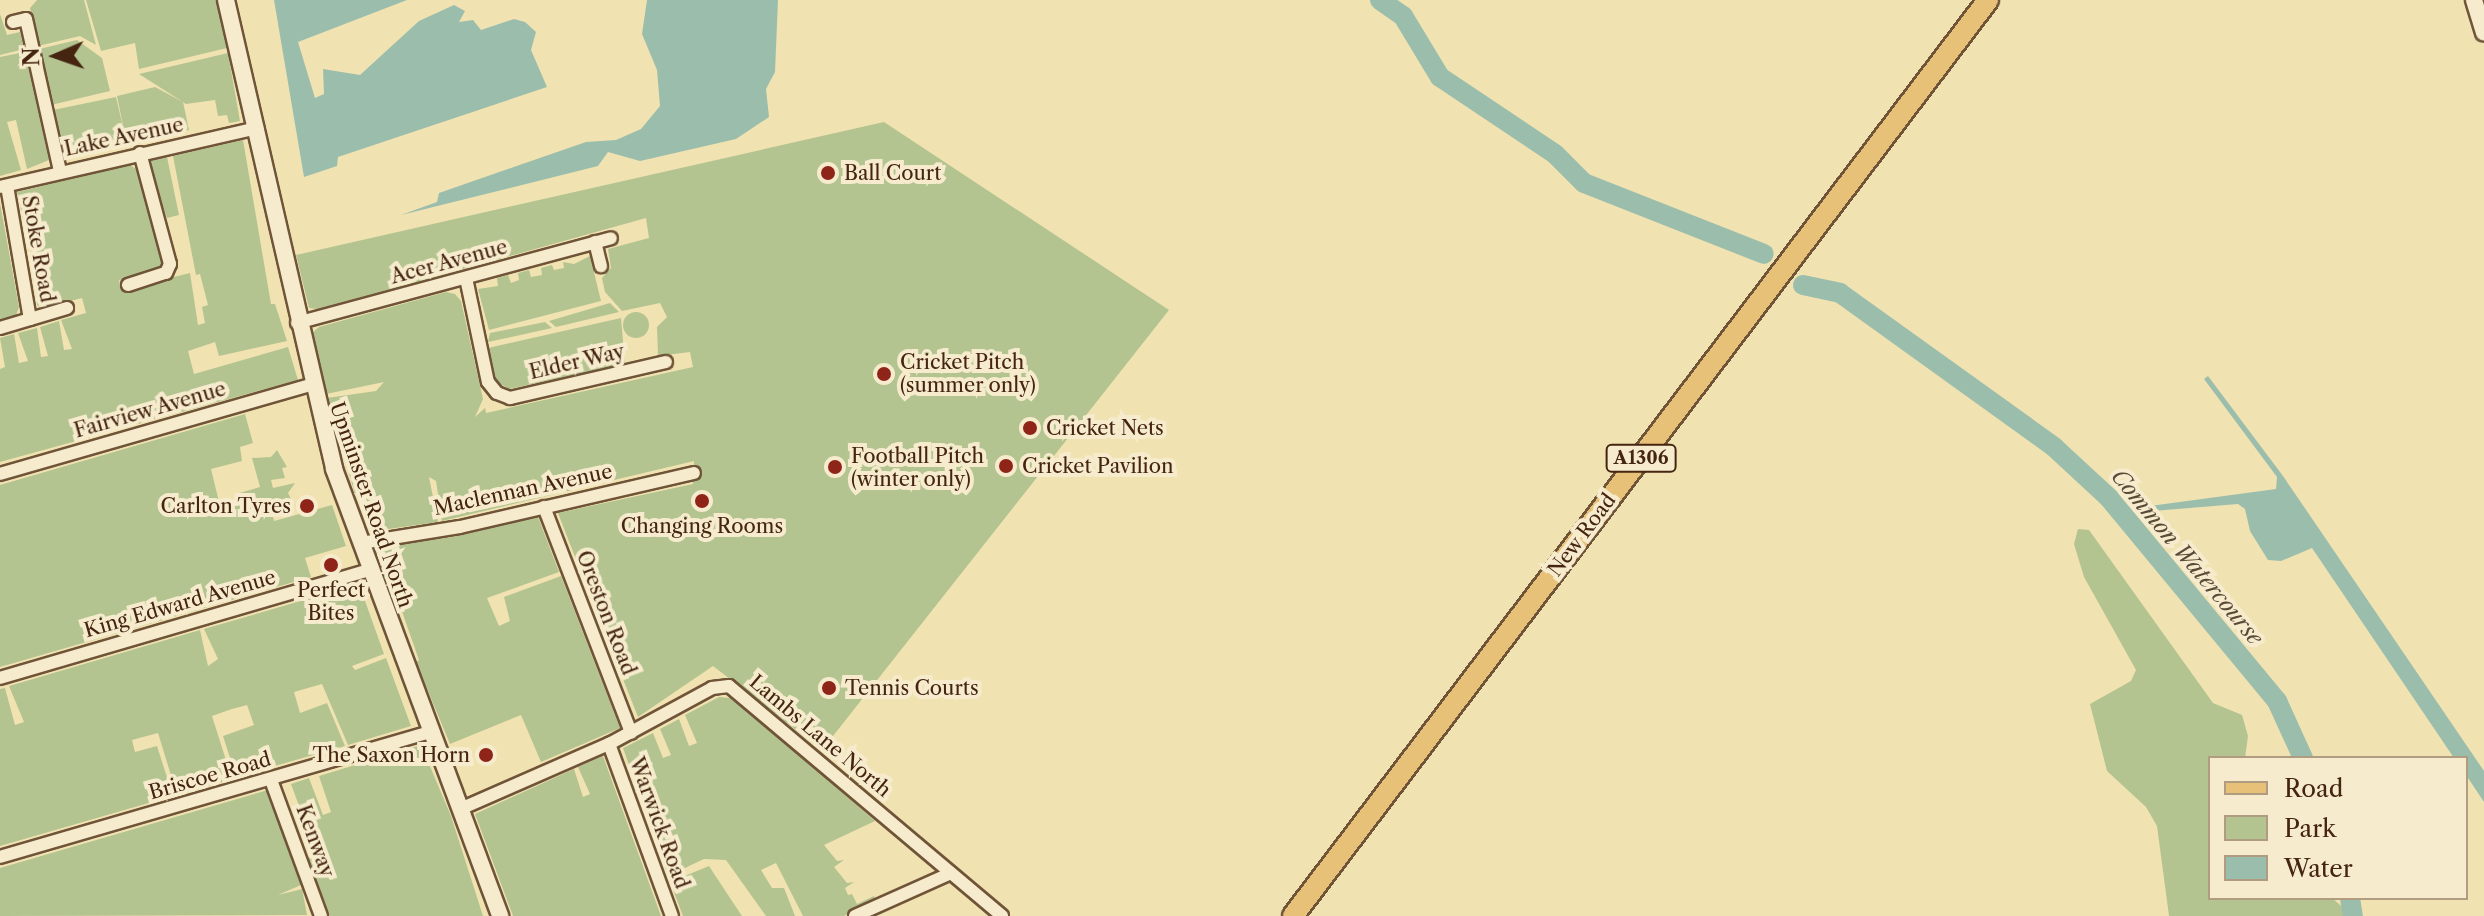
<!DOCTYPE html>
<html>
<head>
<meta charset="utf-8">
<style>
	body { margin:0 }
	#map { position:relative; width:2484px; height:916px; overflow:hidden; background:#f1e2b2; font-family:"Libre Caslon Text",serif }
	div>[style] { position:absolute }
	[style*='--x'] { left:calc(var(--x)*1px); top:calc(var(--y)*1px); width:calc(var(--w)*1px); rotate:calc(var(--a)*1deg) }
	.green>* { inset:0; background:#b4c490 }
	.round { border-radius:50% }
	.water>* { inset:0; background:#9bbeac }
	.river>* { height:20px; margin:-10px; padding:0 10px; transform-origin:10px; border-radius:10px; background:#9bbeac }
	.roads { filter:drop-shadow(2px 0 #705438) drop-shadow(-2px 0 #705438) drop-shadow(0 2px #705438) drop-shadow(0 -2px #705438) }
	.minor>* { height:12px; margin:-6px; padding:0 6px; transform-origin:6px; border-radius:6px; background:#f6eccd }
	.tertiary>* { height:16px; margin:-8px; padding:0 8px; transform-origin:8px; border-radius:8px; background:#f6eccd }
	.primary>* { height:20px; margin:-10px; padding:0 10px; transform-origin:10px; border-radius:10px; background:#e8c179 }
	.dots>* { width:22px; height:22px; translate:-50% -50%; box-sizing:border-box; border:4px solid #f6eccd; border-radius:50% }
	span { translate:-50% -50%; white-space:nowrap; text-align:center; line-height:1.15; -webkit-text-stroke:8px #f6eccd; paint-order:stroke }
	.shield-label span { padding:2px 6px; background:#f6eccd; border:2px solid; border-radius:6px; -webkit-text-stroke-width:0 }
	.shield-label { font-size:18px; color:#452410; font-weight:700 }
	.street-label { font-size:20px; color:#452410 }
	.poi-label { font-size:20px; color:#452410 }
	.left { translate:0 -50%; text-align:left }
	.right { translate:-100% -50%; text-align:right }
	.water-label { font-size:22px; color:#5a4a37; font-style:italic }
	.legend { position:absolute; left:2208px; top:756px; width:260px; height:144px; box-sizing:border-box; background:#f6eccd; border:2px solid #af9c81; margin:0; padding:10px 14px; list-style:none; font-size:24px; color:#452410 }
	.legend li { display:flex; align-items:center; gap:16px; height:40px }
	.legend b { width:40px; border:2px solid #af9c81 }
	.north { position:absolute; left:16px; top:16px; width:80px; height:80px; -webkit-text-stroke:6px #f6eccd; paint-order:stroke; rotate:268deg; font-size:22px; font-weight:700; line-height:32px; text-align:center; color:#452410 }
	.north::after { content:''; display:block; margin:auto; width:28px; height:36px; background:#452410; clip-path:polygon(50% 0,100% 100%,50% 72%,0 100%) }
</style>
</head>
<body>
<div id="map">
	<div class="green">
		<div style="clip-path:polygon(37px 0,84px 0,96px 45px,80px 36px,38px 46px,30px 8px)"></div>
		<div style="clip-path:polygon(86px 0,216px 0,227px 48px,139px 69px,135px 43px,101px 51px)"></div>
		<div style="clip-path:polygon(0 14px,7px 35px,20px 32px,24px 49px,0 55px)"></div>
		<div style="clip-path:polygon(77px 40px,102px 58px,110px 91px,51px 105px,39px 49px)"></div>
		<div style="clip-path:polygon(25px 52px,49px 160px,27px 169px,16px 120px,7px 122px,21px 170px,0 176px,0 57px)"></div>
		<div style="clip-path:polygon(228px 53px,240px 121px,229px 123px,227px 115px,218px 116px,215px 100px,186px 104px,139px 74px)"></div>
		<div style="clip-path:polygon(155px 87px,183px 102px,189px 130px,62px 156px,53px 110px,116px 97px,126px 140px,117px 96px)"></div>
		<div style="clip-path:polygon(884px 122px,1169px 310px,822px 750px,713px 666px,638px 717px,617px 664px,619px 656px,615px 645px,610px 647px,558px 513px,693px 484px,694px 461px,442px 521px,436px 481px,429px 477px,438px 522px,374px 531px,361px 493px,355px 494px,327px 398px,376px 391px,384px 382px,326px 394px,312px 333px,319px 327px,446px 292px,455px 294px,461px 301px,483px 399px,475px 417px,485px 408px,486px 413px,693px 367px,690px 352px,658px 356px,657px 327px,667px 317px,660px 303px,622px 311px,605px 292px,602px 278px,611px 268px,608px 249px,649px 238px,646px 218px,410px 284px,406px 271px,399px 272px,402px 286px,317px 309px,309px 308px,296px 255px)"></div>
		<div style="clip-path:polygon(243px 140px,271px 304px,275px 304px,287px 341px,219px 356px,215px 342px,188px 351px,194px 374px,288px 347px,298px 380px,0 462px,0 369px,5px 367px,0 338px,14px 334px,19px 363px,28px 361px,18px 333px,37px 328px,41px 357px,48px 356px,40px 327px,59px 321px,64px 350px,72px 349px,61px 320px,86px 313px,82px 298px,43px 308px,37px 305px,36px 275px,17px 192px,130px 165px,136px 169px,164px 261px,159px 268px,119px 280px,121px 290px,190px 273px,198px 325px,205px 323px,202px 307px,208px 305px,200px 274px,196px 275px,173px 156px)"></div>
		<div style="clip-path:polygon(167px 157px,179px 215px,167px 218px,148px 168px,150px 160px)"></div>
		<div style="clip-path:polygon(0 203px,19px 307px,16px 315px,0 319px)"></div>
		<div style="clip-path:polygon(590px 256px,601px 301px,489px 330px,478px 289px,498px 286px,497px 278px,508px 275px,511px 283px,519px 280px,518px 273px,529px 270px,531px 277px,542px 275px,541px 268px,552px 265px,554px 270px,564px 268px,563px 262px,574px 264px)"></div>
		<div style="clip-path:polygon(610px 303px,619px 312px,556px 327px,549px 321px)"></div>
		<div class="round" style="left:623px;top:312px;width:26px;height:26px"></div>
		<div style="clip-path:polygon(621px 318px,625px 364px,509px 389px,496px 381px,488px 348px)"></div>
		<div style="clip-path:polygon(545px 322px,552px 328px,488px 342px,490px 333px)"></div>
		<div style="clip-path:polygon(245px 414px,253px 443px,240px 447px,242px 461px,211px 469px,221px 510px,239px 505px,236px 494px,260px 487px,252px 458px,271px 457px,277px 450px,287px 467px,282px 468px,285px 478px,271px 480px,273px 488px,295px 483px,288px 493px,291px 499px,270px 505px,274px 521px,332px 505px,346px 546px,305px 558px,311px 577px,0 667px,0 485px)"></div>
		<div style="clip-path:polygon(538px 517px,559px 572px,487px 598px,499px 626px,510px 621px,504px 597px,561px 576px,620px 728px,541px 762px,521px 715px,450px 744px,416px 662px,419px 660px,379px 546px,453px 537px)"></div>
		<div style="clip-path:polygon(2078px 529px,2089px 530px,2213px 703px,2242px 715px,2248px 736px,2245px 758px,2210px 758px,2210px 898px,2332px 898px,2353px 916px,2169px 916px,2157px 826px,2146px 807px,2107px 771px,2090px 704px,2131px 681px,2136px 670px,2084px 577px,2074px 544px)"></div>
		<div style="clip-path:polygon(359px 584px,384px 654px,352px 666px,355px 670px,386px 658px,411px 726px,348px 745px,322px 684px,294px 692px,300px 713px,327px 703px,345px 746px,236px 777px,223px 736px,254px 725px,247px 705px,232px 709px,212px 716px,232px 779px,177px 795px,158px 733px,132px 740px,135px 752px,157px 746px,173px 796px,0 846px,0 689px,5px 688px,15px 725px,24px 722px,9px 686px,200px 630px,208px 666px,218px 659px,204px 629px)"></div>
		<div style="clip-path:polygon(719px 697px,730px 698px,751px 714px,875px 821px,824px 845px,837px 861px,844px 860px,834px 867px,847px 883px,854px 882px,845px 888px,848px 895px,852px 894px,857px 904px,874px 896px,876px 901px,844px 916px,803px 916px,776px 863px,761px 870px,772px 888px,784px 888px,795px 916px,766px 916px,726px 860px,704px 859px,668px 876px,623px 748px,653px 733px,663px 758px,671px 755px,660px 729px,679px 719px,689px 746px,697px 743px,685px 715px)"></div>
		<div style="clip-path:polygon(421px 745px,451px 816px,483px 916px,330px 916px,308px 858px,317px 855px,291px 784px,309px 778px,323px 815px,331px 812px,319px 776px)"></div>
		<div style="clip-path:polygon(603px 756px,661px 916px,513px 916px,475px 814px,574px 769px,583px 797px,590px 794px,578px 767px)"></div>
		<div style="clip-path:polygon(268px 790px,301px 885px,278px 895px,302px 889px,307px 915px,0 916px,0 868px)"></div>
		<div style="clip-path:polygon(709px 866px,730px 898px,742px 916px,683px 916px,670px 882px)"></div>
	</div>
	<div class="water">
		<div style="clip-path:polygon(274px 0,407px 0,298px 42px,315px 98px,324px 94px,323px 69px,360px 75px,419px 21px,454px 5px,465px 11px,459px 22px,473px 20px,481px 30px,514px 19px,525px 22px,536px 32px,531px 50px,547px 87px,338px 157px,337px 166px,304px 177px)"></div>
		<div style="clip-path:polygon(647px 0,778px 0,775px 72px,766px 89px,769px 117px,736px 139px,640px 161px,608px 152px,598px 166px,401px 215px,437px 202px,439px 193px,586px 142px,616px 140px,641px 129px,660px 106px,657px 70px,642px 34px)"></div>
		<div style="clip-path:polygon(2208px 376px,2283px 476px,2484px 771px,2484px 802px,2466px 775px,2466px 758px,2454px 758px,2312px 548px,2281px 561px,2268px 560px,2250px 531px,2245px 509px,2238px 504px,2141px 512px,2135px 508px,2276px 489px,2277px 477px,2204px 379px)"></div>
	</div>
	<div class="river">
		<div style="--x:1380;--y:0;--w:28;--a:35"></div>
		<div style="--x:1403;--y:16;--w:71;--a:58.8"></div>
		<div style="--x:1440;--y:77;--w:138;--a:33.8"></div>
		<div style="--x:1555;--y:154;--w:41;--a:45"></div>
		<div style="--x:1584;--y:183;--w:193;--a:21.5"></div>
		<div style="--x:1803;--y:285;--w:38;--a:12"></div>
		<div style="--x:1840;--y:293;--w:264;--a:35.7"></div>
		<div style="--x:2054;--y:447;--w:75;--a:42.8"></div>
		<div style="--x:2109;--y:498;--w:264;--a:50.4"></div>
		<div style="--x:2277;--y:701;--w:63;--a:65.5"></div>
		<div style="--x:2350;--y:898;--w:18;--a:81"></div>
	</div>
	<div class="roads">
		<div class="minor">
			<div style="--x:13;--y:22;--w:13;--a:-13"></div>
			<div style="--x:26;--y:19;--w:156;--a:77.4"></div>
			<div style="--x:7;--y:186;--w:135;--a:80.2"></div>
			<div style="--x:0;--y:187;--w:264;--a:-12.9"></div>
			<div style="--x:595;--y:242;--w:25;--a:76"></div>
			<div style="--x:466;--y:278;--w:106;--a:78.1"></div>
			<div style="--x:488;--y:382;--w:14;--a:51"></div>
			<div style="--x:497;--y:393;--w:14;--a:21"></div>
			<div style="--x:510;--y:398;--w:160;--a:-13"></div>
			<div style="--x:128;--y:285;--w:40;--a:-18"></div>
			<div style="--x:166;--y:273;--w:10;--a:-66"></div>
			<div style="--x:170;--y:264;--w:115;--a:-105.1"></div>
			<div style="--x:297;--y:323;--w:325;--a:-15.1"></div>
			<div style="--x:0;--y:328;--w:70;--a:-16.6"></div>
			<div style="--x:0;--y:474;--w:323;--a:-16"></div>
			<div style="--x:544;--y:507;--w:242;--a:68.9"></div>
			<div style="--x:361;--y:543;--w:100;--a:-9.2"></div>
			<div style="--x:460;--y:527;--w:240;--a:-13"></div>
			<div style="--x:0;--y:678;--w:385;--a:-16.3"></div>
			<div style="--x:609;--y:744;--w:183;--a:69.9"></div>
			<div style="--x:271;--y:780;--w:145;--a:69.8"></div>
			<div style="--x:460;--y:809;--w:163;--a:-23.6"></div>
			<div style="--x:609;--y:744;--w:117;--a:-28.5"></div>
			<div style="--x:712;--y:688;--w:17;--a:-7"></div>
			<div style="--x:729;--y:686;--w:357;--a:40.1"></div>
			<div style="--x:0;--y:857;--w:449;--a:-16.2"></div>
			<div style="--x:855;--y:916;--w:105;--a:-24.1"></div>
		</div>
		<div class="tertiary">
			<div style="--x:226;--y:0;--w:481;--a:77"></div>
			<div style="--x:334;--y:469;--w:477;--a:69.6"></div>
			<div style="--x:2474;--y:0;--w:34;--a:73"></div>
		</div>
		<div class="primary">
			<div style="--x:1293;--y:916;--w:1150;--a:-52.81"></div>
		</div>
	</div>
	<div class="dots">
		<div style="left:828px;top:173px;background:#8f2418"></div>
		<div style="left:884px;top:374px;background:#8f2418"></div>
		<div style="left:1030px;top:428px;background:#8f2418"></div>
		<div style="left:1006px;top:466px;background:#8f2418"></div>
		<div style="left:835px;top:467px;background:#8f2418"></div>
		<div style="left:702px;top:501px;background:#8f2418"></div>
		<div style="left:307px;top:506px;background:#8f2418"></div>
		<div style="left:331px;top:565px;background:#8f2418"></div>
		<div style="left:829px;top:688px;background:#8f2418"></div>
		<div style="left:486px;top:755px;background:#8f2418"></div>
	</div>
	<div class="shield-label">
		<span style="left:1641px;top:458px">A1306</span>
	</div>
	<div class="street-label">
		<span style="left:124px;top:137px;rotate:-12deg">Lake Avenue</span>
		<span style="left:38px;top:249px;rotate:80deg">Stoke Road</span>
		<span style="left:449px;top:262px;rotate:-15deg">Acer Avenue</span>
		<span style="left:577px;top:362px;rotate:-13deg">Elder Way</span>
		<span style="left:150px;top:410px;rotate:-16deg">Fairview Avenue</span>
		<span style="left:523px;top:490px;rotate:-12deg">Maclennan Avenue</span>
		<span style="left:371px;top:505px;rotate:71deg">Upminster Road North</span>
		<span style="left:1582px;top:535px;rotate:-53deg">New Road</span>
		<span style="left:180px;top:604px;rotate:-16deg">King Edward Avenue</span>
		<span style="left:606px;top:613px;rotate:69deg">Oreston Road</span>
		<span style="left:820px;top:736px;rotate:40deg">Lambs Lane North</span>
		<span style="left:210px;top:776px;rotate:-16deg">Briscoe Road</span>
		<span style="left:659px;top:823px;rotate:70deg">Warwick Road</span>
		<span style="left:315px;top:841px;rotate:70deg">Kenway</span>
	</div>
	<div class="poi-label">
		<span class="left" style="left:844px;top:173px">Ball Court</span>
		<span class="left" style="left:900px;top:374px">Cricket Pitch<br>(summer only)</span>
		<span class="left" style="left:1046px;top:428px">Cricket Nets</span>
		<span class="left" style="left:851px;top:468px">Football Pitch<br>(winter only)</span>
		<span class="left" style="left:1022px;top:466px">Cricket Pavilion</span>
		<span class="right" style="left:291px;top:506px">Carlton Tyres</span>
		<span style="left:702px;top:526px">Changing Rooms</span>
		<span style="left:331px;top:602px">Perfect<br>Bites</span>
		<span class="left" style="left:845px;top:688px">Tennis Courts</span>
		<span class="right" style="left:470px;top:755px">The Saxon Horn</span>
	</div>
	<div class="water-label">
		<span style="left:2187px;top:557px;rotate:50deg">Common Watercourse</span>
	</div>
	<ul class="legend">
	<li><b style="height:10px;background:#e8c179"></b>Road</li>
	<li><b style="height:22px;background:#b4c490"></b>Park</li>
	<li><b style="height:22px;background:#9bbeac"></b>Water</li>
	</ul>
	<div class="north">N</div>
</div>
</body>
</html>
